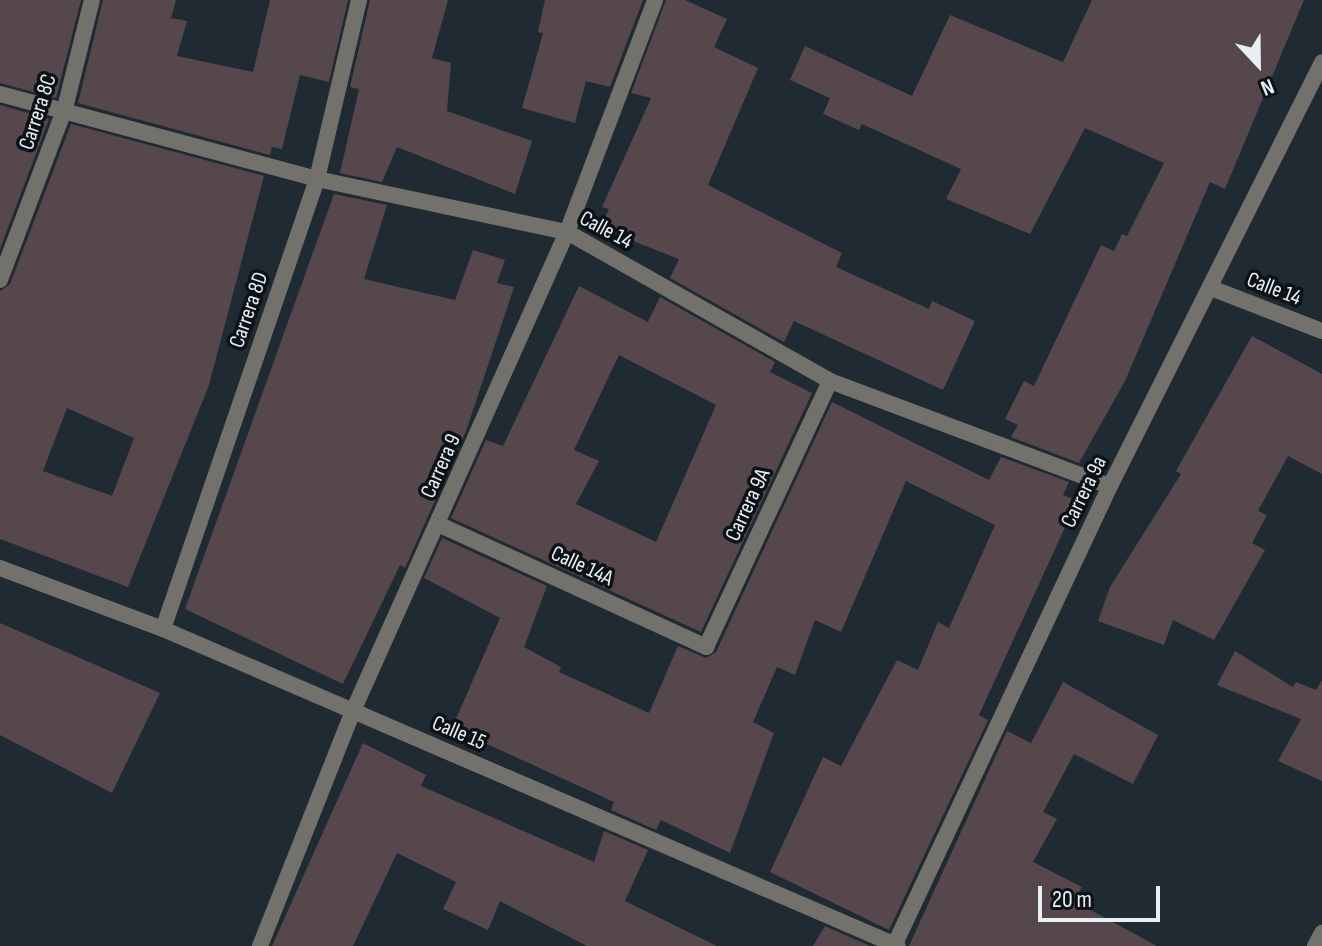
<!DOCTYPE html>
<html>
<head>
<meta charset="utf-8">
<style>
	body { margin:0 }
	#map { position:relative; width:1322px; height:946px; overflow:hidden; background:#1f2a33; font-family:"Sofia Sans Condensed",sans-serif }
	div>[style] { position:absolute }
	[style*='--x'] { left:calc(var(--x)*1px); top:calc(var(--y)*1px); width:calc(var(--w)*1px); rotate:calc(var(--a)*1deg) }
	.building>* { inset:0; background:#56474d }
	.street>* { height:16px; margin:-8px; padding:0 8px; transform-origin:8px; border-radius:8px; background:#73716b }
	span { translate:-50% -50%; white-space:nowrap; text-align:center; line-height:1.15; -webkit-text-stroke:7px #0d1216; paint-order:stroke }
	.street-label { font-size:22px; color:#e8eff5 }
	.north { position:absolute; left:1218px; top:24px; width:80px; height:80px; -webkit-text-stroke:6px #0d1216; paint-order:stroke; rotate:158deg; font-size:22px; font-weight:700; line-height:32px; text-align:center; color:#e8eff5 }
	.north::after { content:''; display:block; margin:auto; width:28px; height:36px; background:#e8eff5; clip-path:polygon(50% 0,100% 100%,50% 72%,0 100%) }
	.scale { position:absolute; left:1038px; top:886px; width:122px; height:36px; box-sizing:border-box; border:4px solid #e8eff5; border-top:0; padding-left:10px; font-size:24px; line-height:28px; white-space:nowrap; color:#e8eff5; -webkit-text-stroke:6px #0d1216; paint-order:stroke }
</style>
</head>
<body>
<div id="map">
	<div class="building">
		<div style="clip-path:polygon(0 0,81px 0,56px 98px,0 83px)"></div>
		<div style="clip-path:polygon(103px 0,176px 0,171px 18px,187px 21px,177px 56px,253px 72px,270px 0,348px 0,329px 82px,300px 75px,282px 149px,272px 147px,270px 155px,78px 103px)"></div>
		<div style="clip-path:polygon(370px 0,448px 0,432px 58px,451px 63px,447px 111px,532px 141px,515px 194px,397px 147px,382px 182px,340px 173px,359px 89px,350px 87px)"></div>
		<div style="clip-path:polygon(545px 0,643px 0,610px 87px,586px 81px,575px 123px,522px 108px,543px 33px,538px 32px)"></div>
		<div style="clip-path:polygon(666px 0,685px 0,727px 19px,714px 47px,758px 68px,708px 185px,842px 253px,836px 267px,929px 309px,932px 301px,975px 321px,943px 390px,794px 321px,784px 342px,670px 278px,679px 259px,600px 228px,609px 209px,602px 207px,651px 98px,631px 93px)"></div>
		<div style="clip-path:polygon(1092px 0,1304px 0,1225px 189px,1210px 182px,1125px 381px,1079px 463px,1011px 437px,1018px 425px,1005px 419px,1024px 381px,1034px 386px,1101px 245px,1114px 251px,1122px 234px,1127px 236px,1164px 163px,1085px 128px,1030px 234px,946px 199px,961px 169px,862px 124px,859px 130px,823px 114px,830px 98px,790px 80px,805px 46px,912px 96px,950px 15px,1063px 62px)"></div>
		<div style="clip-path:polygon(0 105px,49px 119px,0 249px)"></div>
		<div style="clip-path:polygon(evenodd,71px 124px,264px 176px,209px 385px,128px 587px,0 539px,0 291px,10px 284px,71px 124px,67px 408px,134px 438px,112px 496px,43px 471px,67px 408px)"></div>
		<div style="clip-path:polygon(334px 194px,387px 205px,364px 279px,455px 300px,473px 250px,505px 260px,497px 283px,514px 287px,466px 431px,405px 568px,400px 565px,343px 684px,185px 609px)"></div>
		<div style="clip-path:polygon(evenodd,579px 286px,648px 322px,660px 297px,775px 362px,770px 372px,812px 393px,701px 632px,451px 518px,486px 440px,503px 446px,579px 286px,619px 355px,716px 405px,656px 542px,576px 504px,599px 461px,574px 450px,619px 355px)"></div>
		<div style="clip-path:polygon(1252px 336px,1322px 374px,1322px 474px,1288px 456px,1258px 511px,1267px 515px,1252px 543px,1265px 550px,1214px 640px,1173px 620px,1164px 645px,1098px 621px,1110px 587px,1181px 474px,1176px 471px)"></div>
		<div style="clip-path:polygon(832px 402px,989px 480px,1001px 457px,1069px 482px,1063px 495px,1077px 501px,979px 715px,988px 720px,889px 930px,770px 872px,823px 757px,841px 766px,897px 660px,918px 670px,938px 622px,949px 628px,995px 525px,906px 481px,841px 632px,815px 620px,795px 675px,777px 667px,753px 722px,774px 733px,730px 853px,661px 820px,656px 830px,611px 810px,614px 802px,452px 728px,500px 618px,424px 578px,442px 538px,547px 586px,524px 647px,561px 667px,559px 672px,649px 713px,678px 646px,706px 658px,716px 652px)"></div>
		<div style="clip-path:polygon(0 623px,160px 693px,112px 793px,0 735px)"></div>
		<div style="clip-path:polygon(1235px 651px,1293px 687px,1296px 682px,1316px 690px,1322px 680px,1322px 781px,1278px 761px,1301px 719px,1217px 685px)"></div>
		<div style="clip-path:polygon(1063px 682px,1158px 735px,1133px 784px,1074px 754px,1043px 812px,1057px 819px,1033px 862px,1082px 887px,1074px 901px,1157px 946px,909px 946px,1007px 731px,1031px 743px)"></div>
		<div style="clip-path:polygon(363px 743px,426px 775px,421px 786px,594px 862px,604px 831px,648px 850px,625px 901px,717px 946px,587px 946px,500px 901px,488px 930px,443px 909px,456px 882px,397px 853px,353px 946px,272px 946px)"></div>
		<div style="clip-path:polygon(825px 926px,870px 946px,813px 946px)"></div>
	</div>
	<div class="street">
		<div style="--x:0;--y:94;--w:328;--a:15"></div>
		<div style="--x:317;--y:179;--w:256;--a:12"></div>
		<div style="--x:567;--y:232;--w:302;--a:29.5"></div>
		<div style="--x:830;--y:381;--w:299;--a:20.6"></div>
		<div style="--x:0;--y:280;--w:184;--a:-69.3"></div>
		<div style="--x:65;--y:108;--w:111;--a:-76"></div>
		<div style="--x:1211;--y:288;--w:119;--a:21.2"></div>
		<div style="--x:440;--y:525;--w:293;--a:24.6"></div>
		<div style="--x:706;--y:647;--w:293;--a:-65"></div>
		<div style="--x:0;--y:568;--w:174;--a:20.5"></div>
		<div style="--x:163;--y:629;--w:800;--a:23.33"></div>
		<div style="--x:163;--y:629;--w:476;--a:-71.1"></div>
		<div style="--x:317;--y:179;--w:184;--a:-76.8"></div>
		<div style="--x:260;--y:946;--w:253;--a:-68.4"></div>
		<div style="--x:353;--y:711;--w:525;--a:-65.93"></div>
		<div style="--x:567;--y:232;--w:248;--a:-69.2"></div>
		<div style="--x:894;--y:946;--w:508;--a:-64.85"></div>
		<div style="--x:1110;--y:486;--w:474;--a:-63.4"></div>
		<div style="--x:1315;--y:946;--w:15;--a:-62"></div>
	</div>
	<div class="street-label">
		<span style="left:38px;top:112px;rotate:-72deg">Carrera 8C</span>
		<span style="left:606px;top:230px;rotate:28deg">Calle 14</span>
		<span style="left:1274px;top:289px;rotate:21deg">Calle 14</span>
		<span style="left:249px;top:310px;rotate:-71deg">Carrera 8D</span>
		<span style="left:441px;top:466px;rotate:-66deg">Carrera 9</span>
		<span style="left:1084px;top:492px;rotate:-64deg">Carrera 9a</span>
		<span style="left:748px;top:505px;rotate:-65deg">Carrera 9A</span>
		<span style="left:582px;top:566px;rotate:25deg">Calle 14A</span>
		<span style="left:459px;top:733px;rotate:23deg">Calle 15</span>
	</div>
	<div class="north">N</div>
	<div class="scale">20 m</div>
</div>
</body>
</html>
